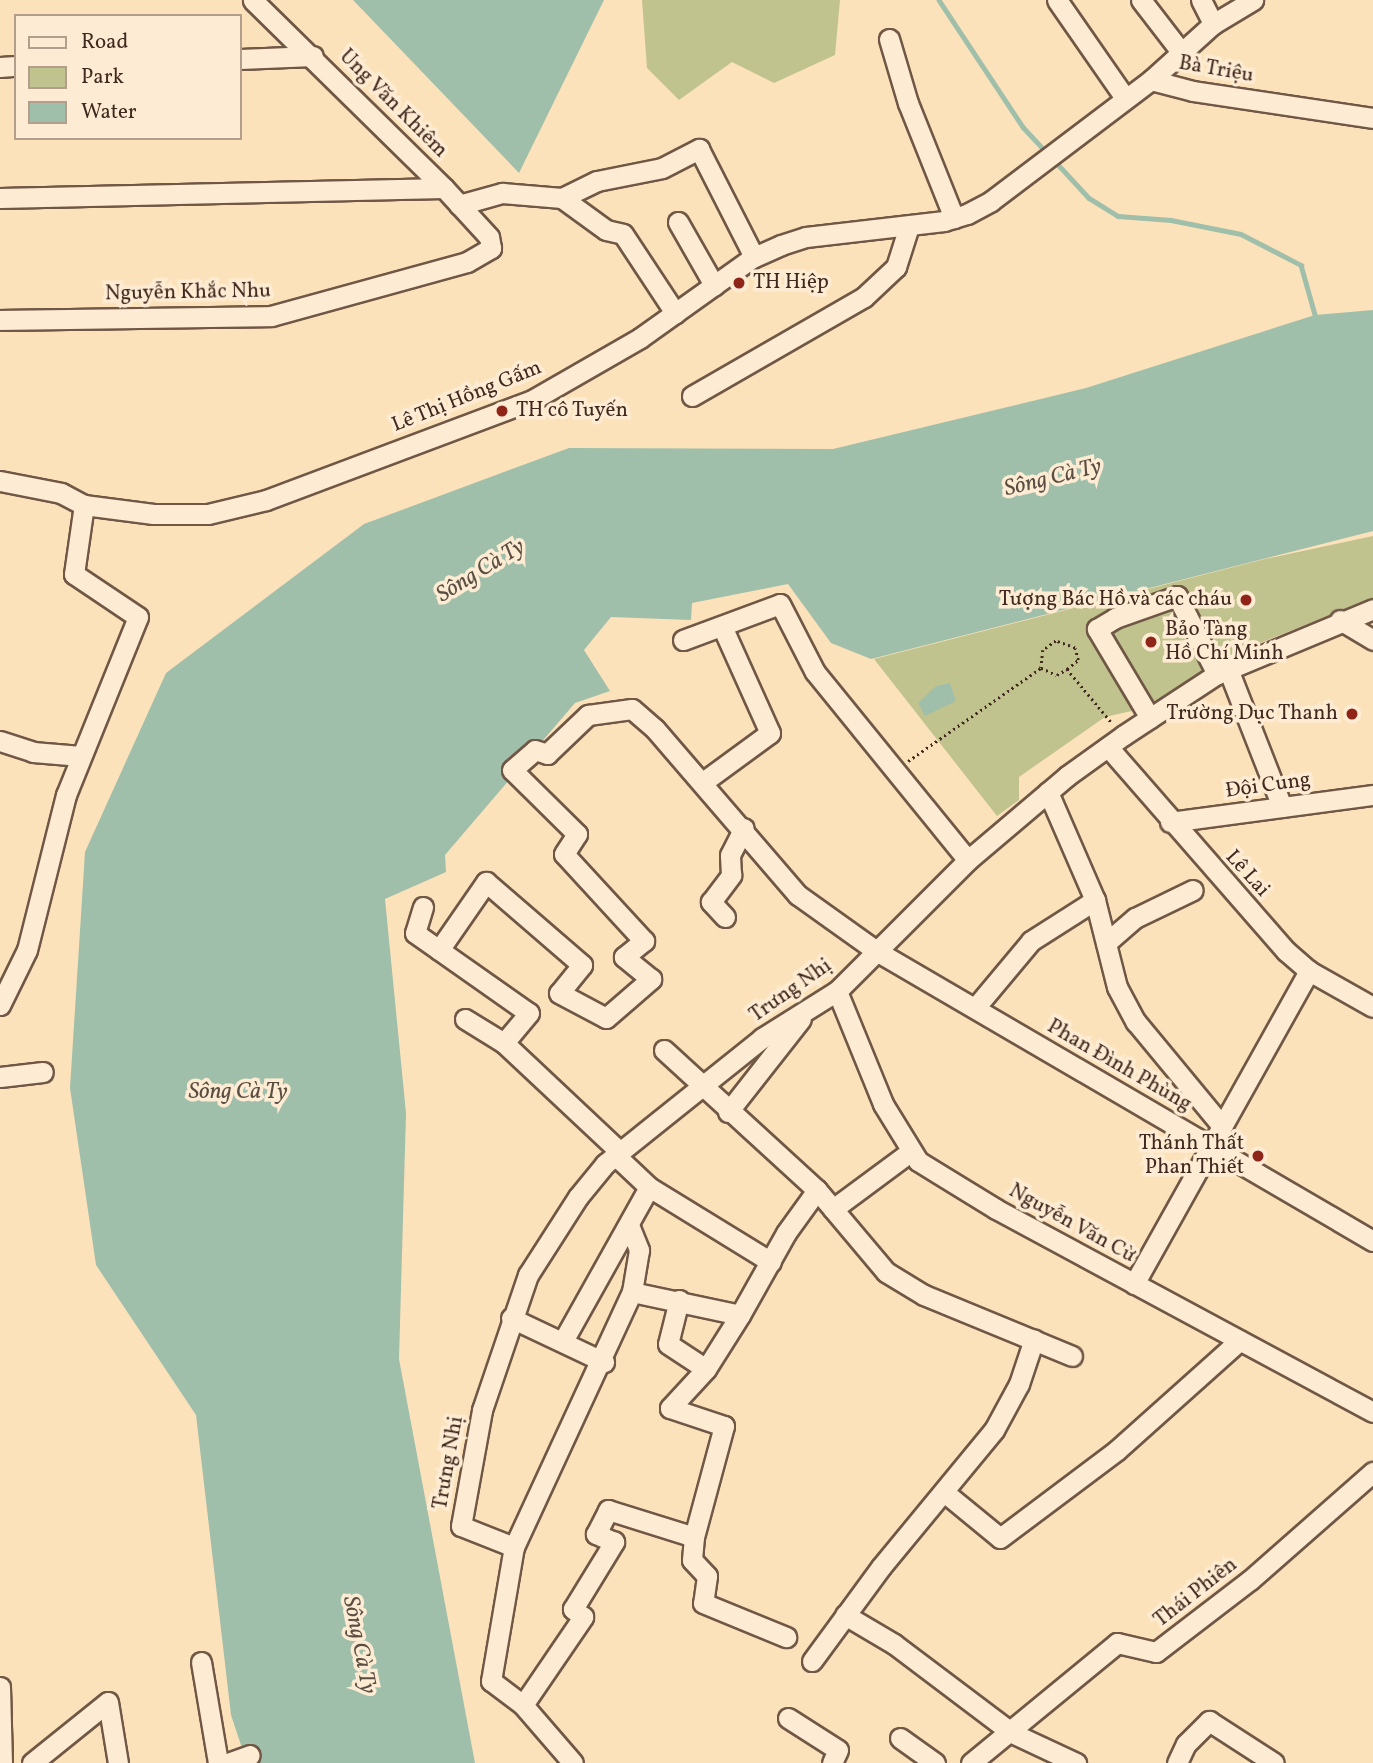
<!DOCTYPE html>
<html>
<head>
<meta charset="utf-8">
<style>
	body { margin:0 }
	#map { position:relative; width:1373px; height:1763px; overflow:hidden; background:#fce2bb; font-family:Vollkorn,serif }
	div>[style] { position:absolute }
	[style*='--x'] { left:calc(var(--x)*1px); top:calc(var(--y)*1px); width:calc(var(--w)*1px); rotate:calc(var(--a)*1deg) }
	.green>* { inset:0; background:#c1c38e }
	.water>* { inset:0; background:#a0bfaa }
	.stream>* { height:4.5px; margin:-2.25px; padding:0 2.25px; transform-origin:2.25px; border-radius:2.25px; background:#a0bfaa }
	.path>* { height:2.5px; margin-top:-1.25px; transform-origin:0; background:repeating-linear-gradient(90deg,#42291f 0 2px,transparent 0 5.5px) }
	.roads { filter:drop-shadow(2px 0 #705746) drop-shadow(-2px 0 #705746) drop-shadow(0 2px #705746) drop-shadow(0 -2px #705746) }
	.minor>* { height:19px; margin:-9.5px; padding:0 9.5px; transform-origin:9.5px; border-radius:9.5px; background:#fdecd3 }
	.dots>* { width:19px; height:19px; translate:-50% -50%; box-sizing:border-box; border:4px solid #fdecd3; border-radius:50% }
	span { translate:-50% -50%; white-space:nowrap; text-align:center; line-height:1.15; -webkit-text-stroke:7px #fdecd3; paint-order:stroke }
	.street-label { font-size:21px; color:#42291f }
	.poi-label { font-size:21px; color:#42291f }
	.left { translate:0 -50%; text-align:left }
	.right { translate:-100% -50%; text-align:right }
	.water-label { font-size:23px; color:#5a4e42; font-style:italic }
	.legend { position:absolute; left:14px; top:14px; width:228px; height:126px; box-sizing:border-box; background:#fdecd3; border:2px solid #b29e8b; margin:0; padding:9px 12px; list-style:none; font-size:21px; color:#42291f }
	.legend li { display:flex; align-items:center; gap:14px; height:35px }
	.legend b { width:35px; border:2px solid #b29e8b }
</style>
</head>
<body>
<div id="map">
	<div class="green">
		<div style="clip-path:polygon(642px 0,840px 0,835px 55px,774px 83px,732px 62px,679px 100px,647px 68px)"></div>
		<div style="clip-path:polygon(1373px 536px,1373px 598px,1235px 653px,1145px 708px,1105px 717px,1019px 777px,1019px 800px,997px 816px,874px 659px,1265px 559px)"></div>
	</div>
	<div class="water">
		<div style="clip-path:polygon(353px 0,604px 0,519px 173px)"></div>
		<div style="clip-path:polygon(1373px 310px,1373px 531px,871px 659px,831px 643px,788px 584px,692px 603px,691px 620px,611px 617px,584px 650px,610px 691px,575px 703px,445px 855px,446px 872px,385px 899px,406px 1113px,399px 1359px,475px 1763px,247px 1763px,231px 1715px,196px 1415px,96px 1265px,70px 1088px,85px 852px,166px 673px,364px 524px,569px 448px,833px 449px,1086px 388px,1315px 315px)"></div>
		<div style="clip-path:polygon(950px 683px,956px 701px,925px 716px,918px 703px,936px 686px)"></div>
	</div>
	<div class="stream">
		<div style="--x:939;--y:0;--w:152;--a:56.5"></div>
		<div style="--x:1023;--y:127;--w:35;--a:47"></div>
		<div style="--x:1053;--y:159;--w:53;--a:47.3"></div>
		<div style="--x:1089;--y:198;--w:34;--a:32"></div>
		<div style="--x:1118;--y:216;--w:53;--a:4.3"></div>
		<div style="--x:1171;--y:220;--w:71;--a:11.3"></div>
		<div style="--x:1241;--y:234;--w:68;--a:27.3"></div>
		<div style="--x:1301;--y:265;--w:55;--a:74.2"></div>
	</div>
	<div class="path">
		<div style="--x:1067;--y:669;--w:70;--a:50.2"></div>
		<div style="--x:908;--y:761;--w:162;--a:-35"></div>
		<div style="--x:1041;--y:668;--w:17;--a:24"></div>
		<div style="--x:1057;--y:675;--w:12;--a:-31"></div>
		<div style="--x:1067;--y:669;--w:14;--a:-39"></div>
		<div style="--x:1078;--y:660;--w:12;--a:-104"></div>
		<div style="--x:1075;--y:648;--w:20;--a:-160"></div>
		<div style="--x:1056;--y:641;--w:16;--a:145"></div>
		<div style="--x:1043;--y:650;--w:18;--a:96"></div>
	</div>
	<div class="roads">
		<div class="minor">
			<div style="--x:1057;--y:0;--w:119;--a:55.2"></div>
			<div style="--x:1141;--y:0;--w:66;--a:52.4"></div>
			<div style="--x:1201;--y:0;--w:27;--a:63"></div>
			<div style="--x:889;--y:39;--w:67;--a:73.5"></div>
			<div style="--x:908;--y:103;--w:124;--a:68.2"></div>
			<div style="--x:240;--y:59;--w:73;--a:-2.4"></div>
			<div style="--x:0;--y:67;--w:16;--a:-4"></div>
			<div style="--x:1151;--y:80;--w:84;--a:-42.1"></div>
			<div style="--x:1213;--y:24;--w:47;--a:-31"></div>
			<div style="--x:0;--y:198;--w:444;--a:-1.3"></div>
			<div style="--x:562;--y:198;--w:39;--a:-26"></div>
			<div style="--x:597;--y:181;--w:66;--a:-11.3"></div>
			<div style="--x:662;--y:168;--w:42;--a:-27.2"></div>
			<div style="--x:699;--y:149;--w:121;--a:63"></div>
			<div style="--x:459;--y:205;--w:45;--a:-15.6"></div>
			<div style="--x:502;--y:193;--w:60;--a:4.8"></div>
			<div style="--x:562;--y:198;--w:54;--a:36"></div>
			<div style="--x:606;--y:230;--w:17;--a:13"></div>
			<div style="--x:623;--y:234;--w:95;--a:56.6"></div>
			<div style="--x:678;--y:222;--w:73;--a:60.3"></div>
			<div style="--x:0;--y:320;--w:271;--a:-0.8"></div>
			<div style="--x:271;--y:316;--w:203;--a:-15.4"></div>
			<div style="--x:467;--y:262;--w:28;--a:-30"></div>
			<div style="--x:491;--y:248;--w:11;--a:-100"></div>
			<div style="--x:489;--y:237;--w:67;--a:-132.6"></div>
			<div style="--x:444;--y:188;--w:268;--a:-135.5"></div>
			<div style="--x:692;--y:396;--w:198;--a:-29.9"></div>
			<div style="--x:864;--y:297;--w:44;--a:-43.2"></div>
			<div style="--x:896;--y:267;--w:43;--a:-72.4"></div>
			<div style="--x:0;--y:481;--w:62;--a:11.1"></div>
			<div style="--x:61;--y:493;--w:26;--a:28"></div>
			<div style="--x:84;--y:505;--w:70;--a:7.4"></div>
			<div style="--x:153;--y:514;--w:55;--a:0"></div>
			<div style="--x:208;--y:514;--w:60;--a:-13.6"></div>
			<div style="--x:266;--y:500;--w:286;--a:-20.6"></div>
			<div style="--x:534;--y:399;--w:122;--a:-29.9"></div>
			<div style="--x:640;--y:338;--w:138;--a:-35.5"></div>
			<div style="--x:752;--y:258;--w:32;--a:-24"></div>
			<div style="--x:781;--y:245;--w:26;--a:-18"></div>
			<div style="--x:806;--y:237;--w:139;--a:-6.6"></div>
			<div style="--x:944;--y:221;--w:24;--a:-17"></div>
			<div style="--x:967;--y:214;--w:27;--a:-28"></div>
			<div style="--x:991;--y:201;--w:201;--a:-37.1"></div>
			<div style="--x:1151;--y:80;--w:43;--a:14.7"></div>
			<div style="--x:1193;--y:91;--w:182;--a:8.5"></div>
			<div style="--x:1340;--y:620;--w:39;--a:31"></div>
			<div style="--x:683;--y:640;--w:103;--a:-20.4"></div>
			<div style="--x:780;--y:604;--w:76;--a:62.8"></div>
			<div style="--x:815;--y:672;--w:242;--a:50.9"></div>
			<div style="--x:1228;--y:669;--w:148;--a:68.6"></div>
			<div style="--x:1150;--y:718;--w:104;--a:-120.8"></div>
			<div style="--x:1097;--y:629;--w:21;--a:-31"></div>
			<div style="--x:1115;--y:618;--w:66;--a:-19.5"></div>
			<div style="--x:1177;--y:596;--w:88;--a:62.9"></div>
			<div style="--x:0;--y:741;--w:35;--a:18"></div>
			<div style="--x:33;--y:752;--w:48;--a:4.8"></div>
			<div style="--x:1108;--y:747;--w:271;--a:48.9"></div>
			<div style="--x:1286;--y:951;--w:30;--a:41"></div>
			<div style="--x:1309;--y:971;--w:73;--a:29.4"></div>
			<div style="--x:703;--y:782;--w:83;--a:-36.2"></div>
			<div style="--x:770;--y:733;--w:117;--a:-114.2"></div>
			<div style="--x:1048;--y:792;--w:118;--a:66.5"></div>
			<div style="--x:1095;--y:900;--w:90;--a:75.8"></div>
			<div style="--x:1117;--y:987;--w:40;--a:62"></div>
			<div style="--x:1136;--y:1022;--w:135;--a:50.4"></div>
			<div style="--x:1170;--y:822;--w:205;--a:-7.6"></div>
			<div style="--x:423;--y:907;--w:27;--a:107"></div>
			<div style="--x:415;--y:933;--w:139;--a:35.1"></div>
			<div style="--x:529;--y:1013;--w:39;--a:130"></div>
			<div style="--x:725;--y:917;--w:21;--a:-133"></div>
			<div style="--x:711;--y:902;--w:34;--a:-53"></div>
			<div style="--x:731;--y:875;--w:20;--a:-93"></div>
			<div style="--x:730;--y:855;--w:30;--a:-63"></div>
			<div style="--x:1106;--y:943;--w:38;--a:-41"></div>
			<div style="--x:1135;--y:918;--w:64;--a:-25.8"></div>
			<div style="--x:439;--y:950;--w:83;--a:-55.3"></div>
			<div style="--x:486;--y:882;--w:127;--a:40.8"></div>
			<div style="--x:582;--y:965;--w:36;--a:129"></div>
			<div style="--x:559;--y:993;--w:53;--a:28"></div>
			<div style="--x:606;--y:1018;--w:60;--a:-40.9"></div>
			<div style="--x:651;--y:979;--w:35;--a:-141"></div>
			<div style="--x:624;--y:957;--w:26;--a:-39"></div>
			<div style="--x:644;--y:941;--w:118;--a:-132.6"></div>
			<div style="--x:564;--y:854;--w:24;--a:-57"></div>
			<div style="--x:577;--y:834;--w:91;--a:-135.4"></div>
			<div style="--x:512;--y:770;--w:30;--a:-41"></div>
			<div style="--x:535;--y:750;--w:13;--a:18"></div>
			<div style="--x:547;--y:754;--w:57;--a:-43.6"></div>
			<div style="--x:588;--y:715;--w:44;--a:-7.8"></div>
			<div style="--x:632;--y:709;--w:30;--a:41"></div>
			<div style="--x:655;--y:729;--w:219;--a:49.3"></div>
			<div style="--x:798;--y:895;--w:98;--a:35.5"></div>
			<div style="--x:878;--y:952;--w:573;--a:30.28"></div>
			<div style="--x:837;--y:991;--w:122;--a:67.8"></div>
			<div style="--x:883;--y:1104;--w:67;--a:58.4"></div>
			<div style="--x:918;--y:1161;--w:92;--a:31.6"></div>
			<div style="--x:996;--y:1209;--w:428;--a:28.3"></div>
			<div style="--x:0;--y:1005;--w:61;--a:-63.9"></div>
			<div style="--x:27;--y:950;--w:160;--a:-75.9"></div>
			<div style="--x:66;--y:795;--w:192;--a:-68"></div>
			<div style="--x:138;--y:617;--w:77;--a:-146.1"></div>
			<div style="--x:74;--y:574;--w:70;--a:-81.8"></div>
			<div style="--x:975;--y:1008;--w:87;--a:-50.1"></div>
			<div style="--x:1031;--y:941;--w:76;--a:-32.6"></div>
			<div style="--x:465;--y:1019;--w:46;--a:31.6"></div>
			<div style="--x:504;--y:1043;--w:158;--a:43.2"></div>
			<div style="--x:664;--y:1050;--w:207;--a:42.5"></div>
			<div style="--x:817;--y:1190;--w:107;--a:49.9"></div>
			<div style="--x:886;--y:1272;--w:44;--a:31.2"></div>
			<div style="--x:924;--y:1295;--w:160;--a:22.4"></div>
			<div style="--x:0;--y:1077;--w:43;--a:-6.6"></div>
			<div style="--x:728;--y:1112;--w:118;--a:-51.9"></div>
			<div style="--x:615;--y:1155;--w:47;--a:43.3"></div>
			<div style="--x:649;--y:1187;--w:143;--a:31.6"></div>
			<div style="--x:833;--y:1209;--w:96;--a:-36.5"></div>
			<div style="--x:629;--y:1225;--w:27;--a:68"></div>
			<div style="--x:639;--y:1250;--w:43;--a:99.5"></div>
			<div style="--x:632;--y:1292;--w:110;--a:12"></div>
			<div style="--x:740;--y:1315;--w:94;--a:-60.7"></div>
			<div style="--x:786;--y:1233;--w:53;--a:-54.2"></div>
			<div style="--x:1134;--y:1284;--w:359;--a:-60.8"></div>
			<div style="--x:679;--y:1300;--w:45;--a:104"></div>
			<div style="--x:668;--y:1344;--w:45;--a:33.3"></div>
			<div style="--x:511;--y:1318;--w:103;--a:25.3"></div>
			<div style="--x:563;--y:1341;--w:176;--a:-60.8"></div>
			<div style="--x:944;--y:1492;--w:72;--a:39.4"></div>
			<div style="--x:1000;--y:1538;--w:146;--a:-36.9"></div>
			<div style="--x:1117;--y:1450;--w:164;--a:-41.8"></div>
			<div style="--x:694;--y:1537;--w:23;--a:95"></div>
			<div style="--x:692;--y:1560;--w:22;--a:47"></div>
			<div style="--x:707;--y:1576;--w:27;--a:98"></div>
			<div style="--x:703;--y:1603;--w:90;--a:22.3"></div>
			<div style="--x:514;--y:1547;--w:57;--a:-158.4"></div>
			<div style="--x:461;--y:1526;--w:118;--a:-79.7"></div>
			<div style="--x:482;--y:1410;--w:143;--a:-71.2"></div>
			<div style="--x:528;--y:1275;--w:93;--a:-57.3"></div>
			<div style="--x:578;--y:1197;--w:43;--a:-50.7"></div>
			<div style="--x:605;--y:1164;--w:201;--a:-38.7"></div>
			<div style="--x:762;--y:1038;--w:89;--a:-32.1"></div>
			<div style="--x:837;--y:991;--w:185;--a:-45"></div>
			<div style="--x:968;--y:860;--w:130;--a:-40.3"></div>
			<div style="--x:1067;--y:776;--w:70;--a:-35.7"></div>
			<div style="--x:1124;--y:735;--w:111;--a:-33.3"></div>
			<div style="--x:1217;--y:674;--w:169;--a:-22.6"></div>
			<div style="--x:845;--y:1615;--w:57;--a:30.6"></div>
			<div style="--x:894;--y:1644;--w:148;--a:37"></div>
			<div style="--x:1012;--y:1733;--w:71;--a:25.1"></div>
			<div style="--x:812;--y:1661;--w:117;--a:-53.7"></div>
			<div style="--x:881;--y:1567;--w:178;--a:-50.5"></div>
			<div style="--x:994;--y:1430;--w:52;--a:-61.5"></div>
			<div style="--x:1019;--y:1384;--w:47;--a:-71.6"></div>
			<div style="--x:201;--y:1662;--w:102;--a:80.4"></div>
			<div style="--x:0;--y:1687;--w:76;--a:88.5"></div>
			<div style="--x:523;--y:1705;--w:107;--a:-55.7"></div>
			<div style="--x:583;--y:1617;--w:13;--a:-141"></div>
			<div style="--x:573;--y:1609;--w:79;--a:-58.5"></div>
			<div style="--x:614;--y:1542;--w:20;--a:-156"></div>
			<div style="--x:596;--y:1534;--w:27;--a:-63"></div>
			<div style="--x:608;--y:1510;--w:90;--a:17.4"></div>
			<div style="--x:694;--y:1537;--w:115;--a:-74.9"></div>
			<div style="--x:724;--y:1426;--w:57;--a:-161.6"></div>
			<div style="--x:670;--y:1408;--w:53;--a:-47.3"></div>
			<div style="--x:706;--y:1369;--w:64;--a:-57.8"></div>
			<div style="--x:788;--y:1718;--w:59;--a:32.6"></div>
			<div style="--x:838;--y:1750;--w:14;--a:115"></div>
			<div style="--x:900;--y:1738;--w:43;--a:35.5"></div>
			<div style="--x:32;--y:1763;--w:97;--a:-38.8"></div>
			<div style="--x:108;--y:1702;--w:62;--a:80.7"></div>
			<div style="--x:228;--y:1763;--w:23;--a:-20"></div>
			<div style="--x:573;--y:1763;--w:77;--a:-130.8"></div>
			<div style="--x:523;--y:1705;--w:40;--a:-143"></div>
			<div style="--x:491;--y:1681;--w:136;--a:-80.3"></div>
			<div style="--x:514;--y:1547;--w:281;--a:-65.2"></div>
			<div style="--x:971;--y:1763;--w:189;--a:-39.4"></div>
			<div style="--x:1117;--y:1643;--w:40;--a:13"></div>
			<div style="--x:1156;--y:1652;--w:118;--a:-37.5"></div>
			<div style="--x:1250;--y:1580;--w:164;--a:-41.3"></div>
			<div style="--x:1177;--y:1763;--w:21;--a:-65"></div>
			<div style="--x:1186;--y:1744;--w:33;--a:-45"></div>
			<div style="--x:1209;--y:1721;--w:77;--a:32.9"></div>
		</div>
	</div>
	<div class="dots">
		<div style="left:739px;top:283px;background:#8f2418"></div>
		<div style="left:502px;top:411px;background:#8f2418"></div>
		<div style="left:1246px;top:600px;background:#8f2418"></div>
		<div style="left:1151px;top:642px;background:#8f2418"></div>
		<div style="left:1352px;top:714px;background:#8f2418"></div>
		<div style="left:1258px;top:1156px;background:#8f2418"></div>
	</div>
	<div class="street-label">
		<span style="left:1216px;top:70px;rotate:10deg">Bà Triệu</span>
		<span style="left:393px;top:104px;rotate:45deg">Ung Văn Khiêm</span>
		<span style="left:188px;top:293px;rotate:-1deg">Nguyễn Khắc Nhu</span>
		<span style="left:467px;top:397px;rotate:-22deg">Lê Thị Hồng Gấm</span>
		<span style="left:1268px;top:786px;rotate:-8deg">Đội Cung</span>
		<span style="left:1247px;top:874px;rotate:48deg">Lê Lai</span>
		<span style="left:791px;top:991px;rotate:-35deg">Trưng Nhị</span>
		<span style="left:1119px;top:1066px;rotate:30deg">Phan Đình Phùng</span>
		<span style="left:1072px;top:1224px;rotate:29deg">Nguyễn Văn Cừ</span>
		<span style="left:449px;top:1463px;rotate:-80deg">Trưng Nhị</span>
		<span style="left:1196px;top:1593px;rotate:-38deg">Thái Phiên</span>
	</div>
	<div class="poi-label">
		<span class="left" style="left:753px;top:283px">TH Hiệp</span>
		<span class="left" style="left:516px;top:411px">TH cô Tuyến</span>
		<span class="right" style="left:1232px;top:600px">Tượng Bác Hồ và các cháu</span>
		<span class="left" style="left:1165px;top:642px">Bảo Tàng<br>Hồ Chí Minh</span>
		<span class="right" style="left:1338px;top:714px">Trường Dục Thanh</span>
		<span class="right" style="left:1244px;top:1156px">Thánh Thất<br>Phan Thiết</span>
	</div>
	<div class="water-label">
		<span style="left:1053px;top:478px;rotate:-14deg">Sông Cà Ty</span>
		<span style="left:481px;top:571px;rotate:-32deg">Sông Cà Ty</span>
		<span style="left:238px;top:1092px">Sông Cà Ty</span>
		<span style="left:359px;top:1645px;rotate:79deg">Sông Cà Ty</span>
	</div>
	<ul class="legend">
	<li><b style="height:9px;background:#fdecd3"></b>Road</li>
	<li><b style="height:19px;background:#c1c38e"></b>Park</li>
	<li><b style="height:19px;background:#a0bfaa"></b>Water</li>
	</ul>
</div>
</body>
</html>
